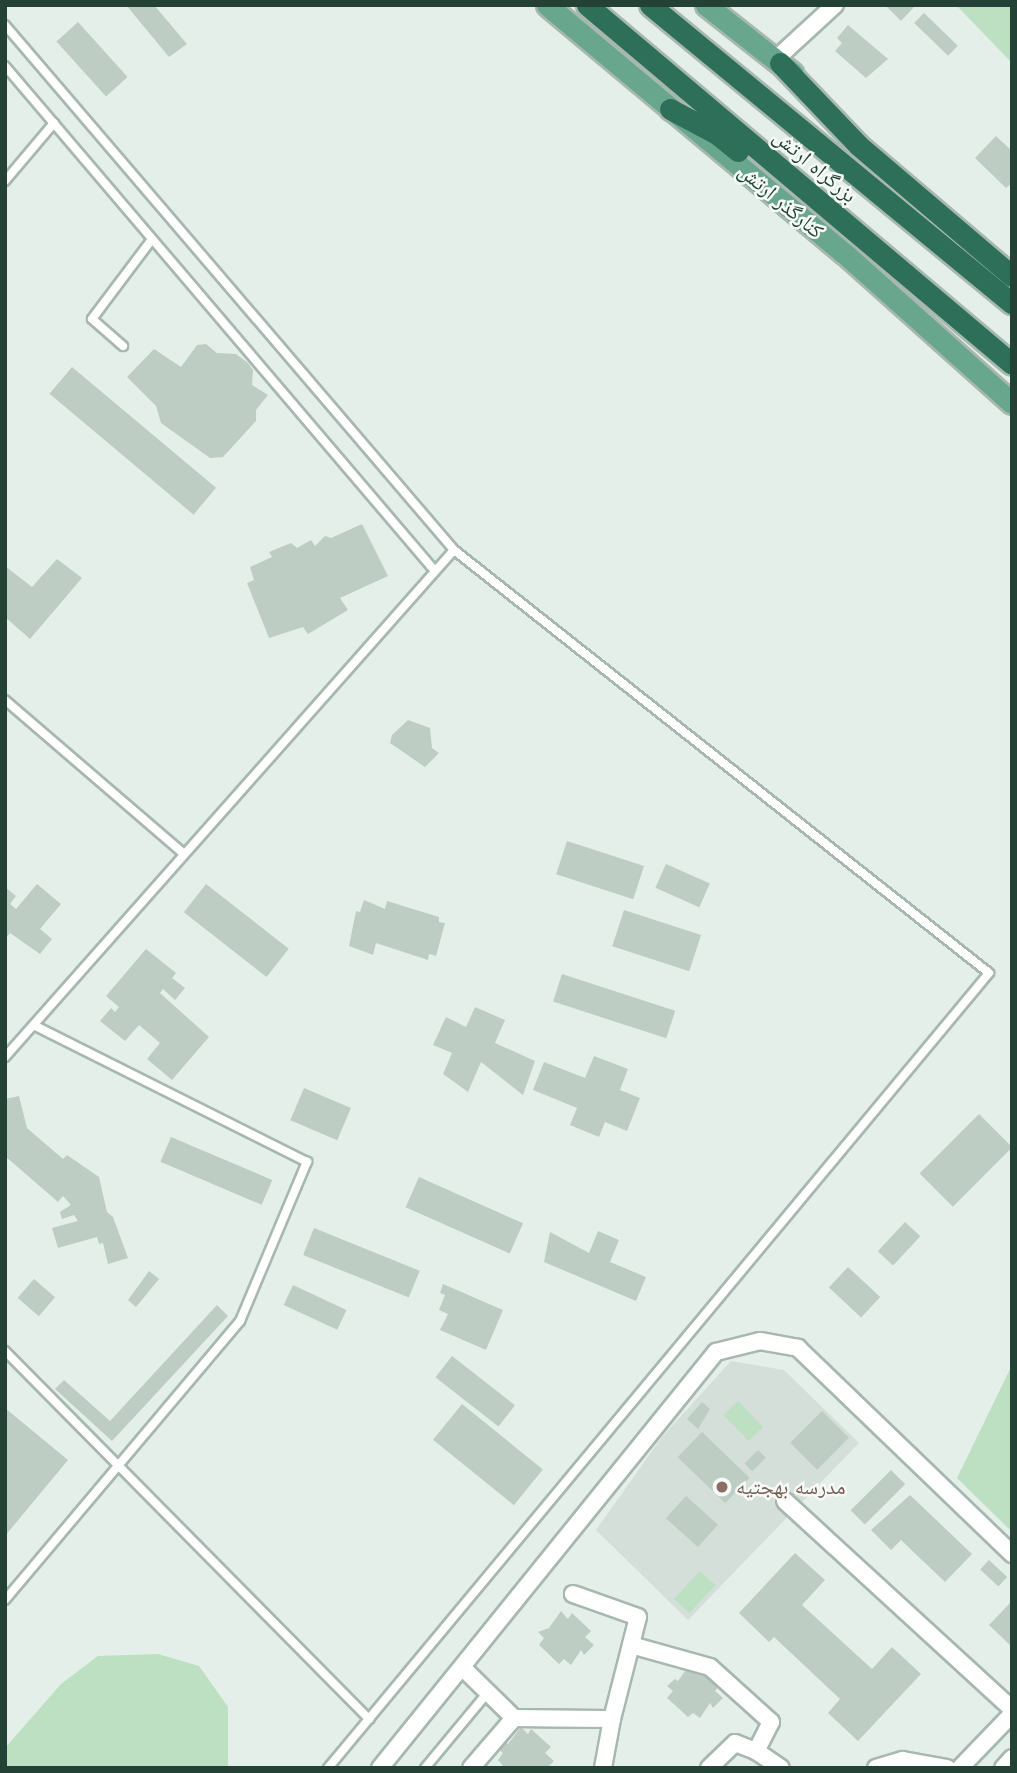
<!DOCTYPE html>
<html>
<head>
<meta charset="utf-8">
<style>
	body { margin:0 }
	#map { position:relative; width:1017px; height:1773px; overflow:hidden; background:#e5efe9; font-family:Jost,"Noto Naskh Arabic",sans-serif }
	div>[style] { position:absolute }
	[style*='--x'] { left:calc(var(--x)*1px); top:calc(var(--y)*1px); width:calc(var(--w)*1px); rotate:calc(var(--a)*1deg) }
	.built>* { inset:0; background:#d3dfd8 }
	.green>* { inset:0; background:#bde0c2; transform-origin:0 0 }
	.building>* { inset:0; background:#bdcdc4; transform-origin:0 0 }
	.roads { filter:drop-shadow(2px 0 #a7b8af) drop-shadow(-2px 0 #a7b8af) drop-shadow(0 2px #a7b8af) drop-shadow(0 -2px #a7b8af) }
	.lane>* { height:8px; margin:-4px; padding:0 4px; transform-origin:4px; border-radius:4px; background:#fff }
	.street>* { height:16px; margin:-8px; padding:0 8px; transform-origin:8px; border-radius:8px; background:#fff }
	.primary>* { height:21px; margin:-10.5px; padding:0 10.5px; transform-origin:10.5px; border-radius:10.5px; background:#68a68e }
	.highway>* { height:21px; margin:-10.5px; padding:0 10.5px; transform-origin:10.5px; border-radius:10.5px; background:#2d6f59 }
	.dots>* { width:19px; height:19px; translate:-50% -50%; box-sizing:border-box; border:4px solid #f6fbf8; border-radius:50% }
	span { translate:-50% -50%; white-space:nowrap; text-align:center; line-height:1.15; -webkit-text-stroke:5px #f6fbf8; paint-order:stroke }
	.street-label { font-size:21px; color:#234235 }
	.education-label { font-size:21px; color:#785e54 }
	.left { translate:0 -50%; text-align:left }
	.frame { position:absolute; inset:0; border:7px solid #234235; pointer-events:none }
</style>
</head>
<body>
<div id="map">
	<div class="built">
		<div style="clip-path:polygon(731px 1361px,784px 1370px,859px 1443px,688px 1620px,596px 1530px,662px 1437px)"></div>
	</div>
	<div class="green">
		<div style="clip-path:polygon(956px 5px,1012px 5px,1012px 63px)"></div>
		<div style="clip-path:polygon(1012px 1365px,1012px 1532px,957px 1478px)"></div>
		<div style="left:738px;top:1401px;width:36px;height:20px;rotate:46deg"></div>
		<div style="left:700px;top:1571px;width:21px;height:38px;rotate:43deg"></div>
		<div style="clip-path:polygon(158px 1654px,199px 1666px,228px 1707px,228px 1768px,5px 1768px,5px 1748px,61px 1684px,98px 1656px)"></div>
	</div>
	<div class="building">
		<div style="clip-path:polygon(126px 5px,154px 5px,187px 44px,169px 57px)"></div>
		<div style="clip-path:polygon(885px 5px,916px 5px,901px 21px)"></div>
		<div style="left:924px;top:13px;width:47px;height:14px;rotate:44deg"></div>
		<div style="left:78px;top:22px;width:74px;height:29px;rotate:48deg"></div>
		<div style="clip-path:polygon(848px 25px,888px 59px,866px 78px,835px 51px,842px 43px,837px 38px)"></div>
		<div style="clip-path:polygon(996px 136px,1012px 151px,1012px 183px,1006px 188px,975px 158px)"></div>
		<div style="clip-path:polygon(206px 344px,217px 353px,236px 354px,248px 363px,253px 370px,252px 385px,268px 395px,256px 410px,256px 421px,223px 457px,210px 458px,161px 423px,156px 406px,127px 377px,154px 349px,181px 367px,197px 345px)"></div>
		<div style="left:72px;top:367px;width:188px;height:35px;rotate:40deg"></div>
		<div style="clip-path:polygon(362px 524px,388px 576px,340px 598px,348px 610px,308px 634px,303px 627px,269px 638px,247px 583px,254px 580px,250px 567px,272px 557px,269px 552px,291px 543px,297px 548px,311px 540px,315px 546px,325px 536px,331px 538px)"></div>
		<div style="clip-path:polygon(57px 559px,82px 578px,30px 639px,5px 617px,5px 566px,32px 587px)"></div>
		<div style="clip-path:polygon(408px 720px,430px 728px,432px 748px,439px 753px,425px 767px,390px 743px,392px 735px)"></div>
		<div style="left:567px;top:841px;width:81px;height:35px;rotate:18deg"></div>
		<div style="left:666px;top:864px;width:48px;height:26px;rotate:24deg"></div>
		<div style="clip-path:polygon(37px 884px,61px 904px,40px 929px,52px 939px,40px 954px,10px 933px,5px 939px,5px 887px,16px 896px,10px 904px,16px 909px)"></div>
		<div style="left:206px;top:884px;width:105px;height:36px;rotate:38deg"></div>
		<div style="clip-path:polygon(364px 900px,385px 909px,387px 901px,439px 917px,439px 922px,445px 923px,436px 956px,429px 954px,428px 960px,376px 943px,373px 955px,349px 946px,356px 911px,360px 912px)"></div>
		<div style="left:624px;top:910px;width:81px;height:38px;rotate:18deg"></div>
		<div style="clip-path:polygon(146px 949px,176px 973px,172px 978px,185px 988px,175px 1000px,163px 989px,160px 993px,209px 1037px,172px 1080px,147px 1059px,160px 1043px,139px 1025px,125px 1041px,100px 1021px,111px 1008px,115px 1012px,119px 1007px,106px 996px)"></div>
		<div style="left:562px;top:974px;width:119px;height:29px;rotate:18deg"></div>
		<div style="clip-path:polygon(475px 1007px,505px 1020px,495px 1043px,535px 1061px,523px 1095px,481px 1062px,468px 1092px,443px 1074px,452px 1053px,433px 1045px,446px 1017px,466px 1027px)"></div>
		<div style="clip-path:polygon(594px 1056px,628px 1069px,620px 1090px,640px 1098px,627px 1131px,605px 1122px,599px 1137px,570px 1125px,577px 1108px,533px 1090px,544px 1062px,585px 1078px)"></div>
		<div style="left:304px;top:1088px;width:51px;height:35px;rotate:23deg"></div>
		<div style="clip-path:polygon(19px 1096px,27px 1128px,63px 1159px,67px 1155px,99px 1177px,107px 1212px,113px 1217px,128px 1258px,108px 1264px,103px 1243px,99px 1244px,97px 1237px,58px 1248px,52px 1228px,78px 1221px,74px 1215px,62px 1219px,60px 1212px,71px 1205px,63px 1196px,58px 1202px,5px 1156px,5px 1099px)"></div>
		<div style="left:979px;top:1114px;width:47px;height:84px;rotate:45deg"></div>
		<div style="left:171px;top:1137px;width:110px;height:27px;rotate:23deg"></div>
		<div style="left:419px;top:1177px;width:114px;height:33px;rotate:24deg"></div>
		<div style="left:905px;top:1222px;width:21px;height:40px;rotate:43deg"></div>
		<div style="left:314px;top:1228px;width:114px;height:29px;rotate:22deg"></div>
		<div style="clip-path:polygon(598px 1231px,619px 1240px,610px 1262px,646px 1277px,636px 1301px,544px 1262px,550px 1232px,589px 1253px)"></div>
		<div style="left:848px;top:1267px;width:44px;height:28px;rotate:43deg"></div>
		<div style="clip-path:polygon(149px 1271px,159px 1279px,136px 1307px,128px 1300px)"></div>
		<div style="left:34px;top:1279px;width:28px;height:25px;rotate:41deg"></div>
		<div style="clip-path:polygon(443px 1284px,503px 1310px,486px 1350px,440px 1330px,448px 1314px,439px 1310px,445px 1295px,440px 1293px)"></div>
		<div style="left:293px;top:1285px;width:59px;height:22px;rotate:25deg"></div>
		<div style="clip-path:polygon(217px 1305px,228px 1316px,112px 1441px,55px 1389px,64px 1380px,110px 1421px)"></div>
		<div style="left:452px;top:1356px;width:80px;height:27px;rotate:38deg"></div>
		<div style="clip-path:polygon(702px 1402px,710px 1409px,698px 1429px,687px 1419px)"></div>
		<div style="left:462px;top:1404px;width:104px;height:46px;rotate:39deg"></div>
		<div style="clip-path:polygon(5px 1408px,68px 1460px,5px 1536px)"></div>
		<div style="left:822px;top:1411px;width:38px;height:45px;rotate:45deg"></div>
		<div style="left:702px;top:1432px;width:66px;height:35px;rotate:44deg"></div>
		<div style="left:758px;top:1450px;width:11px;height:19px;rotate:45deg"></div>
		<div style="left:891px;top:1470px;width:20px;height:57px;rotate:45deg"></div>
		<div style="clip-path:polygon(910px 1495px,972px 1554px,945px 1582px,901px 1540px,891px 1550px,871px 1530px)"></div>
		<div style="left:686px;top:1496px;width:43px;height:30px;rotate:42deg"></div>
		<div style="clip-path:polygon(795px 1553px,825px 1580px,802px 1605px,872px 1669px,892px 1647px,921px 1674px,858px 1741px,828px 1713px,840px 1699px,774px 1637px,769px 1642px,739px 1613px)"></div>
		<div style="left:989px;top:1560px;width:25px;height:13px;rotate:43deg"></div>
		<div style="clip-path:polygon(1012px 1601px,1012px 1647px,989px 1625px)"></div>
		<div style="clip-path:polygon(561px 1611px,568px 1619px,572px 1613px,591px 1631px,585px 1637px,594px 1645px,584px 1655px,581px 1650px,571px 1665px,564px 1659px,559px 1664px,539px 1645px,544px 1638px,538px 1632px,549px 1628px)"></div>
		<div style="clip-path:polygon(690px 1664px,697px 1672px,701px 1666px,720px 1685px,715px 1691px,723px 1698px,713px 1708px,710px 1703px,700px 1718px,693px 1713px,688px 1717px,667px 1698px,673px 1691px,667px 1686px,675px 1679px,678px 1681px)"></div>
		<div style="clip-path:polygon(521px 1727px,528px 1734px,531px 1729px,551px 1747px,545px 1753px,554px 1761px,547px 1768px,505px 1768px,498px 1760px,503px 1753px,497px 1748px,505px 1741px,508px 1744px)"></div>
	</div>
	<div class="roads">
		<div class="lane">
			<div style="--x:5;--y:25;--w:691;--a:49.46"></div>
			<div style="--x:454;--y:550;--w:682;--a:38.33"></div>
			<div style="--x:989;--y:973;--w:1034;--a:129.74"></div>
			<div style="--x:5;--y:66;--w:663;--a:49.59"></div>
			<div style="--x:5;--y:181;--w:76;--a:-49.8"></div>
			<div style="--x:123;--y:346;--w:41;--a:-138.9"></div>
			<div style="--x:92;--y:319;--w:100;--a:-53.1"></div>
			<div style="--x:5;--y:700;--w:236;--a:40.7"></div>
			<div style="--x:5;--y:1057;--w:677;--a:-48.47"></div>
			<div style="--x:5;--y:1351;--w:518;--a:45.31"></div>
			<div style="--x:5;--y:1600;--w:365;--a:-49.9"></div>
			<div style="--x:240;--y:1321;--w:173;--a:-67.2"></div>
			<div style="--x:307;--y:1162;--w:305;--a:-153.4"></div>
			<div style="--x:425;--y:1768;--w:99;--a:-50.3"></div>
		</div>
		<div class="street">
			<div style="--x:776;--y:59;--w:80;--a:-42.5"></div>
			<div style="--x:785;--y:1501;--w:308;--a:42.5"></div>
			<div style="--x:631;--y:1645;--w:82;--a:15.6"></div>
			<div style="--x:710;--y:1667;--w:82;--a:42"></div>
			<div style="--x:771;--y:1722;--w:33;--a:117"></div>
			<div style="--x:756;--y:1751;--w:30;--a:34"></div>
			<div style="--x:464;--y:1669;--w:70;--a:44.4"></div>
			<div style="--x:514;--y:1718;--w:98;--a:0.6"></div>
			<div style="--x:612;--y:1719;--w:105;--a:-75.7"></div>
			<div style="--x:638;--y:1617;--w:69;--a:-160.5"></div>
			<div style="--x:380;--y:1768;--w:535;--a:-51.07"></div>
			<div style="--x:716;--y:1352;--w:45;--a:-14"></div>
			<div style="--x:760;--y:1341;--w:39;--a:10"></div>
			<div style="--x:798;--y:1348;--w:297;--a:43.9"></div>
			<div style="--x:471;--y:1768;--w:66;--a:-49.3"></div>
			<div style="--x:603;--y:1768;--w:50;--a:-79.6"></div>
			<div style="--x:709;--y:1768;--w:36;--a:-44"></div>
			<div style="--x:735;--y:1743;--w:22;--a:21"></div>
			<div style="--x:876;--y:1768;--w:28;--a:-17"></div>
			<div style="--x:903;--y:1760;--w:45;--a:10.3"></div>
			<div style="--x:960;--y:1768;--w:75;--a:-46.1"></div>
			<div style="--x:1003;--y:1768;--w:13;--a:-48"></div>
		</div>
		<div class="primary">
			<div style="--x:547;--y:5;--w:387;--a:39.9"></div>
			<div style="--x:844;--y:253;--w:225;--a:41.8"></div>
			<div style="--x:706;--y:5;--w:110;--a:38.3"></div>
		</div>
		<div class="highway">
			<div style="--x:587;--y:5;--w:556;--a:40.19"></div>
			<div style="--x:650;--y:5;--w:469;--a:39.5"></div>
			<div style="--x:780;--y:63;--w:113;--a:46.4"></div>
			<div style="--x:858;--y:145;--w:202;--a:40.4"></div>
			<div style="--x:670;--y:109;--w:53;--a:28"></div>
			<div style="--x:717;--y:134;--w:27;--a:39"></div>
		</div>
	</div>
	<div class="dots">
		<div style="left:722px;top:1487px;background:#8d6e63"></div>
	</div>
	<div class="street-label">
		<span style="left:815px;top:166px;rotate:40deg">بزرگراه ارتش</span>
		<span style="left:781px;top:201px;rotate:40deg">کنارگذر ارتش</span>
	</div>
	<div class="education-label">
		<span class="left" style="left:736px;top:1487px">مدرسه بهجتیه</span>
	</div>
	<div class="frame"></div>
</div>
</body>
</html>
